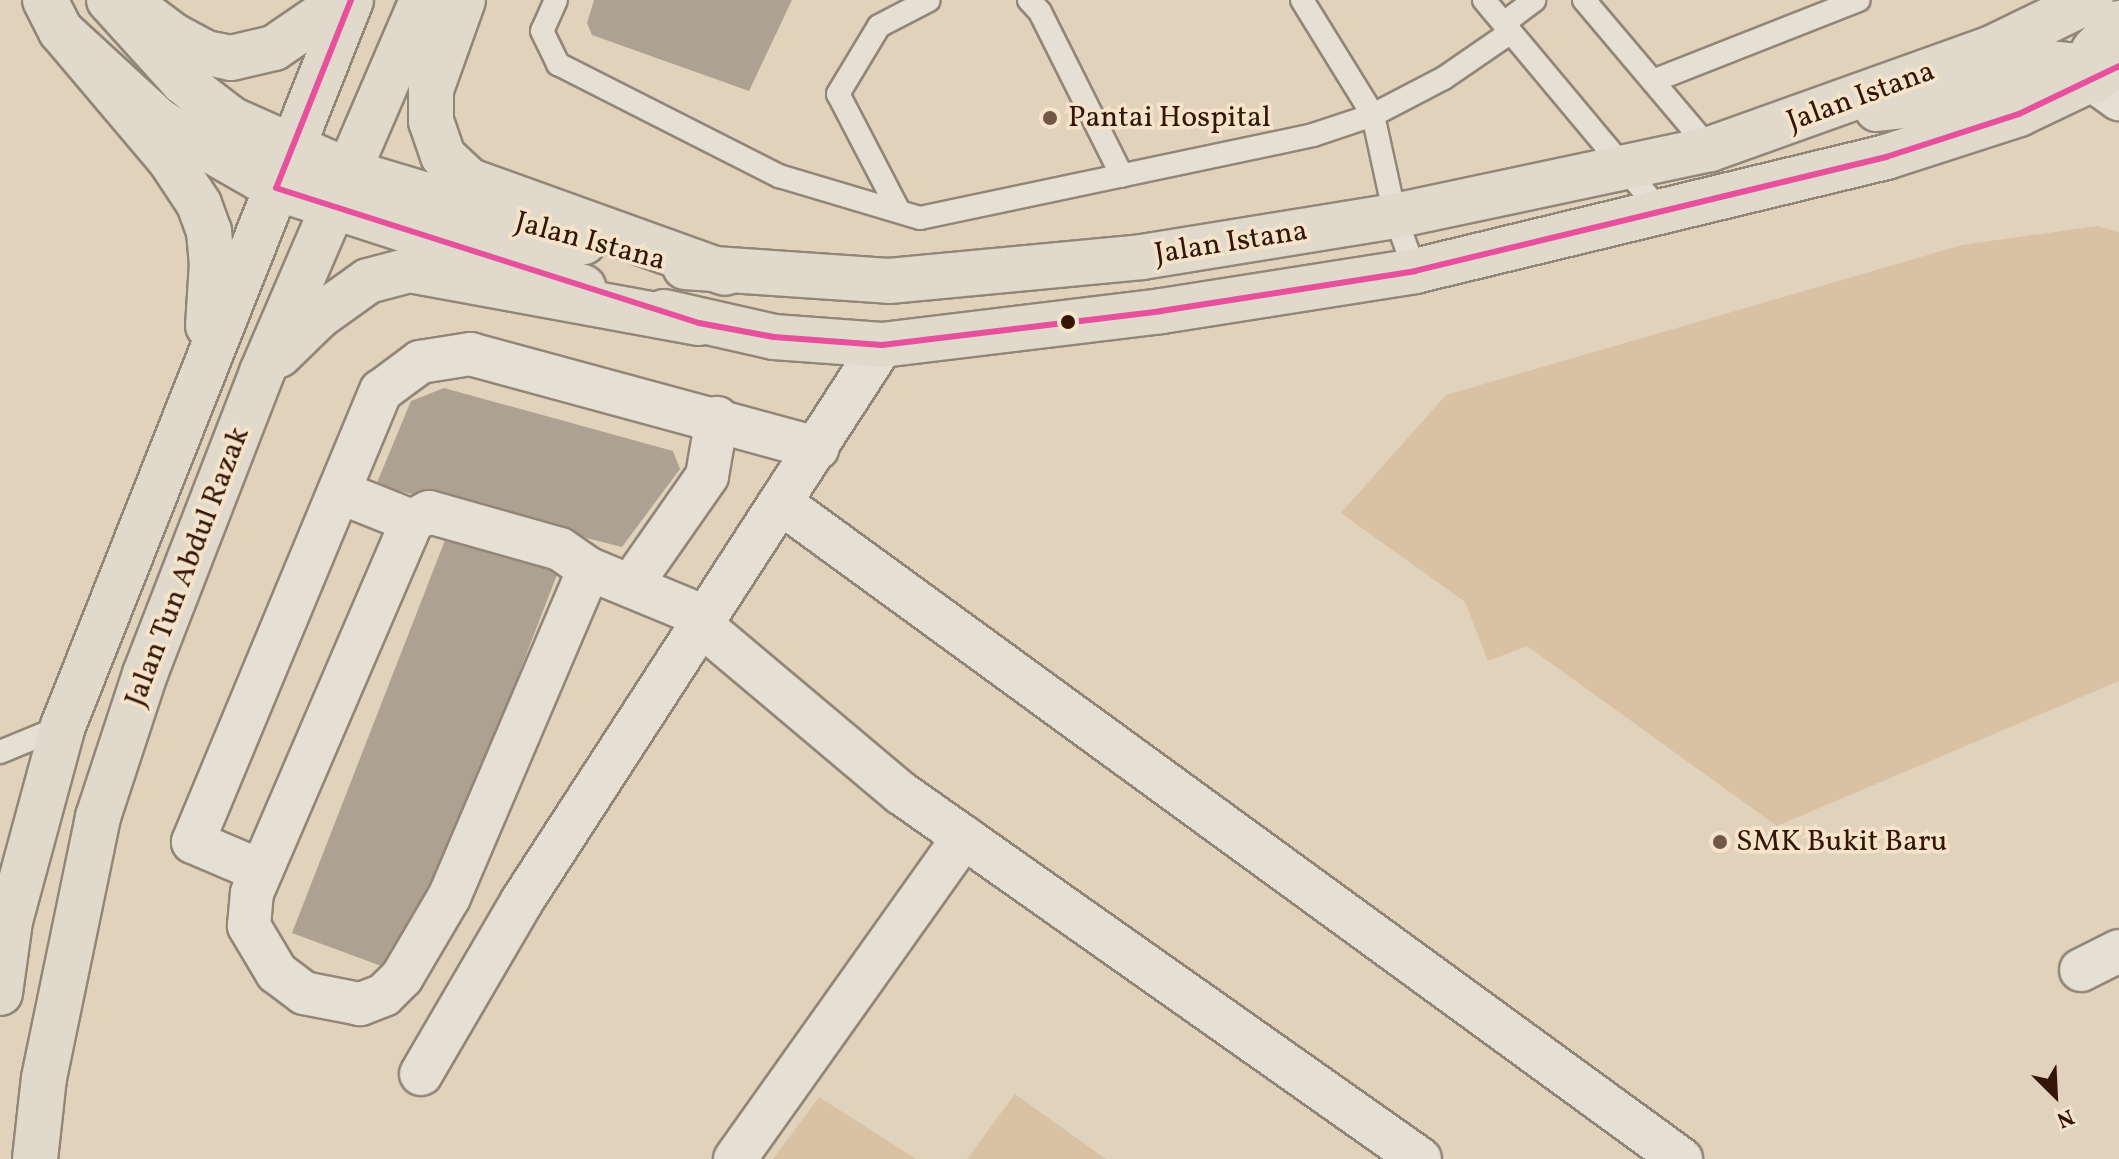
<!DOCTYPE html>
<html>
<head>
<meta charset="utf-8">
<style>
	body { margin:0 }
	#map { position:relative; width:2119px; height:1159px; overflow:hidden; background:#e1d2bb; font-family:Vollkorn,serif }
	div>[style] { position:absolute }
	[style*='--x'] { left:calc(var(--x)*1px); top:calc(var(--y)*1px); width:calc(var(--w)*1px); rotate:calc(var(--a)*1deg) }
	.green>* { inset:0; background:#d8c2a3 }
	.building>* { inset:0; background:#ada192 }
	.roads { filter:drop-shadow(2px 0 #928678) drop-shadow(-2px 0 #928678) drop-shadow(0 2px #928678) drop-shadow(0 -2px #928678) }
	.lane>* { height:22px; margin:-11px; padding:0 11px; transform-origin:11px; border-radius:11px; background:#e6dfd3 }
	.street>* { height:42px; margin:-21px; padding:0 21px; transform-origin:21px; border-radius:21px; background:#e6dfd3 }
	.primary>* { height:44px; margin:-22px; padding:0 22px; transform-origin:22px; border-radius:22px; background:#e1d9cc }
	.highway>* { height:44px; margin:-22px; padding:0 22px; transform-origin:22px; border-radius:22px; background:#e1d9cc }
	.bus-1>* { height:6px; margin:-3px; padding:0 3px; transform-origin:3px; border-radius:3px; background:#e6509d }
	.dots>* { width:22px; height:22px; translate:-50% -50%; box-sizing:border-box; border:4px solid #f5e4c9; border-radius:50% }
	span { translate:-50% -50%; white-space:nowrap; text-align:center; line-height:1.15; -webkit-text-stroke:7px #f5e4c9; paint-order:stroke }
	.street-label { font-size:30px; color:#341507 }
	.poi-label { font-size:30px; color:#341507 }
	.left { translate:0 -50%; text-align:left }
	.north { position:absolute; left:2015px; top:1055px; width:80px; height:80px; -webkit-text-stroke:6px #f5e4c9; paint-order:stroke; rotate:156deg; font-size:22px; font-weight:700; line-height:32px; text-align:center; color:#341507 }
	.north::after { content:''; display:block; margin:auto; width:28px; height:36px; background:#341507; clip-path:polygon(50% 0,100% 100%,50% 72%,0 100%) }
</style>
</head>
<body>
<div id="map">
	<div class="green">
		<div style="clip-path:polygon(2097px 226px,2119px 232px,2119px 681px,1777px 826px,1527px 646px,1488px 661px,1465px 602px,1341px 513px,1446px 395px,1962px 245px)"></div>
		<div style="clip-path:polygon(1015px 1094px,1106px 1159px,967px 1159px)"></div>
		<div style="clip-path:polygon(819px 1097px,916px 1159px,773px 1159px)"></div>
	</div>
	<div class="building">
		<div style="clip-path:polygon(594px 0,792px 0,749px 91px,592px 35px,587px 23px)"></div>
		<div style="clip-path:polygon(444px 388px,673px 451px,680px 469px,622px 547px,376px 485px,411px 401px)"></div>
		<div style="clip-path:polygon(449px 530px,552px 556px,558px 572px,451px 850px,384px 967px,292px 933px)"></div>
	</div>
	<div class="roads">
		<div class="lane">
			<div style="--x:556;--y:0;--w:34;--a:114"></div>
			<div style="--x:542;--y:31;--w:37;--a:64"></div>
			<div style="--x:558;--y:64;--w:248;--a:26.9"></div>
			<div style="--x:779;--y:176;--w:147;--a:16.6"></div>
			<div style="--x:920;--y:218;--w:402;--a:-11.9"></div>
			<div style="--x:1313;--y:135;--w:63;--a:-18.4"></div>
			<div style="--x:1373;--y:115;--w:80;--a:-27.5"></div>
			<div style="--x:1444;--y:78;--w:81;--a:-34.5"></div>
			<div style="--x:1029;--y:0;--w:16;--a:47"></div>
			<div style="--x:1040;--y:12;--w:183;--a:63.4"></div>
			<div style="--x:1302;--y:0;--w:135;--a:58.3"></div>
			<div style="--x:1373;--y:115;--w:103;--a:77.7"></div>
			<div style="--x:1395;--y:216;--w:59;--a:70"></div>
			<div style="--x:1484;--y:0;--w:279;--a:50.1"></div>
			<div style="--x:1584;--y:0;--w:195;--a:49.8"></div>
			<div style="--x:1504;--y:23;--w:38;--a:-37"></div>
			<div style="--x:1653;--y:81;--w:221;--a:-21.5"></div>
			<div style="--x:899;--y:211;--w:132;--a:-117.5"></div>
			<div style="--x:838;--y:94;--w:79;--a:-58.9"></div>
			<div style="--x:879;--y:26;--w:56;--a:-27.5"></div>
			<div style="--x:0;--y:752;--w:68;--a:-22.4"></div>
		</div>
		<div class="street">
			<div style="--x:2094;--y:81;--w:31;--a:36"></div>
			<div style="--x:339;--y:492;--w:79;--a:21.7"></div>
			<div style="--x:781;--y:503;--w:1114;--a:36.09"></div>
			<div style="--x:589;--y:569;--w:357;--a:113.1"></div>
			<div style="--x:449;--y:897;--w:93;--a:120.4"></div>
			<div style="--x:402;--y:977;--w:25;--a:135"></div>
			<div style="--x:384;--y:995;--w:26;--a:159"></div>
			<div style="--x:360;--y:1004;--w:57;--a:-168.9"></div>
			<div style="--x:304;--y:993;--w:34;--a:-143"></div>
			<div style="--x:277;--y:973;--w:55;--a:-120.8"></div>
			<div style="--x:249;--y:926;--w:33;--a:-85"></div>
			<div style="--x:252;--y:893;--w:405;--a:-66.7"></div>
			<div style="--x:412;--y:521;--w:19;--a:-28"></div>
			<div style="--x:429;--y:512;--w:136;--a:15.8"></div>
			<div style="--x:560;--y:549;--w:35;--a:35"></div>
			<div style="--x:589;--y:569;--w:126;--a:22.5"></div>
			<div style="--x:631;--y:585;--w:133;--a:-55.1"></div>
			<div style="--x:707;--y:476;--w:59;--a:-80.2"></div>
			<div style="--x:700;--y:624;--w:263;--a:40.1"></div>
			<div style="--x:901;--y:793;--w:635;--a:35.19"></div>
			<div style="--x:261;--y:871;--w:74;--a:-156.9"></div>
			<div style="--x:193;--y:842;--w:489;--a:-67.4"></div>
			<div style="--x:381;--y:391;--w:49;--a:-36.6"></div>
			<div style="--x:420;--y:362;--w:51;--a:-9.1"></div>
			<div style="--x:470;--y:354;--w:360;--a:15.2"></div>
			<div style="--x:2081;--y:970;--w:42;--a:-26.6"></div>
			<div style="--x:421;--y:1074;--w:200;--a:-59.7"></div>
			<div style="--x:522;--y:901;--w:662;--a:-57.08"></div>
			<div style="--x:735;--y:1159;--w:395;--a:-54.6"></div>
		</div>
		<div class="primary">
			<div style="--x:45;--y:0;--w:35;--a:63"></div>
			<div style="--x:61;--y:31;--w:133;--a:42.6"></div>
			<div style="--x:159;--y:121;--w:135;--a:29.8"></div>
			<div style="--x:276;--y:188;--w:323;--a:17.9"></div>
			<div style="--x:109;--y:0;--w:110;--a:47.9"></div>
			<div style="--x:183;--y:82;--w:61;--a:37.6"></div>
			<div style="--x:231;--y:119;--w:130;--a:24"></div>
			<div style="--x:350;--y:172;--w:244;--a:16.7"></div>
			<div style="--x:2094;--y:81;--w:31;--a:-90"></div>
			<div style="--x:2094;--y:50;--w:37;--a:-47"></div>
			<div style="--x:1877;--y:109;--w:63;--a:-6.3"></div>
			<div style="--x:1940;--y:102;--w:107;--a:-22"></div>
			<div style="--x:2039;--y:62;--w:30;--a:6"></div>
			<div style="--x:2069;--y:65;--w:30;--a:33"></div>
			<div style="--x:685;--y:267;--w:204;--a:3.9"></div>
			<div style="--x:889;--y:281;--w:254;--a:-5.4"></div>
			<div style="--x:1142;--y:257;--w:256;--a:-9.2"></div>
			<div style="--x:1395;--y:216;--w:322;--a:-12"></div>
			<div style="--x:1710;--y:149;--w:297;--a:-19.7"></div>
			<div style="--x:1990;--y:49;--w:112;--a:-25.9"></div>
			<div style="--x:664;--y:312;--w:113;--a:12.8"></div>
			<div style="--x:774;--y:337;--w:108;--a:4.2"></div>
			<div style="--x:882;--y:345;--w:281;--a:-6.9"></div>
			<div style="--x:1161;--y:311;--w:257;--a:-8.9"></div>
			<div style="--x:1415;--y:271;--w:485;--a:-13.6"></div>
			<div style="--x:1886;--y:157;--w:140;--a:-17.9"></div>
			<div style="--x:2019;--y:114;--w:111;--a:-25.6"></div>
		</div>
		<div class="highway">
			<div style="--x:126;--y:0;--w:60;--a:36.9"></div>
			<div style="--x:174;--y:36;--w:36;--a:28"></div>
			<div style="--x:206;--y:53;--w:25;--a:11"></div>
			<div style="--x:231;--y:58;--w:44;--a:-13.1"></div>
			<div style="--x:274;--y:48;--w:85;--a:-34.4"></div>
			<div style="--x:463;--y:0;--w:96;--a:109.6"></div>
			<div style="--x:431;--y:90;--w:31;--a:90"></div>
			<div style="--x:431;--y:121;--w:37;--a:71"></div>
			<div style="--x:443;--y:156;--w:37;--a:43"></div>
			<div style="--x:470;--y:181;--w:271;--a:19.8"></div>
			<div style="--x:61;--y:31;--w:169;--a:49.8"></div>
			<div style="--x:170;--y:160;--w:53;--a:56.6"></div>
			<div style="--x:199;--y:204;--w:29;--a:70"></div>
			<div style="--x:209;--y:231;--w:32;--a:85"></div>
			<div style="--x:212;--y:263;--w:63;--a:93.6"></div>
			<div style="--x:279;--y:355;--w:56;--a:-44.3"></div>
			<div style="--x:319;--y:316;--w:60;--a:-35.5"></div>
			<div style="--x:368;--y:281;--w:43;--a:-14.7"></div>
			<div style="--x:410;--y:270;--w:294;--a:10.4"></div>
			<div style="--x:0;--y:993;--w:73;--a:-82.1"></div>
			<div style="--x:10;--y:921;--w:202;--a:-74.8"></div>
			<div style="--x:63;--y:726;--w:781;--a:-68.36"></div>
			<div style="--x:35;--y:1159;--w:81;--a:-83.7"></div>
			<div style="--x:44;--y:1078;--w:267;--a:-78.3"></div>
			<div style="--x:98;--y:817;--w:151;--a:-71.8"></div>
			<div style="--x:145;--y:674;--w:324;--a:-68.8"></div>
			<div style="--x:262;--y:372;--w:405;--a:-66.7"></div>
		</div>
	</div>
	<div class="bus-1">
		<div style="--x:351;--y:0;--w:202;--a:111.7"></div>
		<div style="--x:276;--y:188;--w:444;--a:17.7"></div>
		<div style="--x:699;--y:323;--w:76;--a:10.6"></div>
		<div style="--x:774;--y:337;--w:108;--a:4.2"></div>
		<div style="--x:882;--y:345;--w:281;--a:-6.9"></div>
		<div style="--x:1161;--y:311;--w:257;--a:-8.9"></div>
		<div style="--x:1415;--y:271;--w:485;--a:-13.6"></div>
		<div style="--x:1886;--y:157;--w:140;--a:-17.9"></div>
		<div style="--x:2019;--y:114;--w:111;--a:-25.6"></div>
	</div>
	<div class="dots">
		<div style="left:1050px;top:118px;background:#715746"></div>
		<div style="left:1068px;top:322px;background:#341507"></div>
		<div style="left:1720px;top:842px;background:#715746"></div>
	</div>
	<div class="street-label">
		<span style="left:1861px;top:97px;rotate:-20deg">Jalan Istana</span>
		<span style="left:590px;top:242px;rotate:15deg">Jalan Istana</span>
		<span style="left:1231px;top:243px;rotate:-9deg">Jalan Istana</span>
		<span style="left:188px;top:567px;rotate:-69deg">Jalan Tun Abdul Razak</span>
	</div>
	<div class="poi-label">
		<span class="left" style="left:1068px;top:118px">Pantai Hospital</span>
		<span class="left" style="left:1736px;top:842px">SMK Bukit Baru</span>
	</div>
	<div class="north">N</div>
</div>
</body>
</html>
